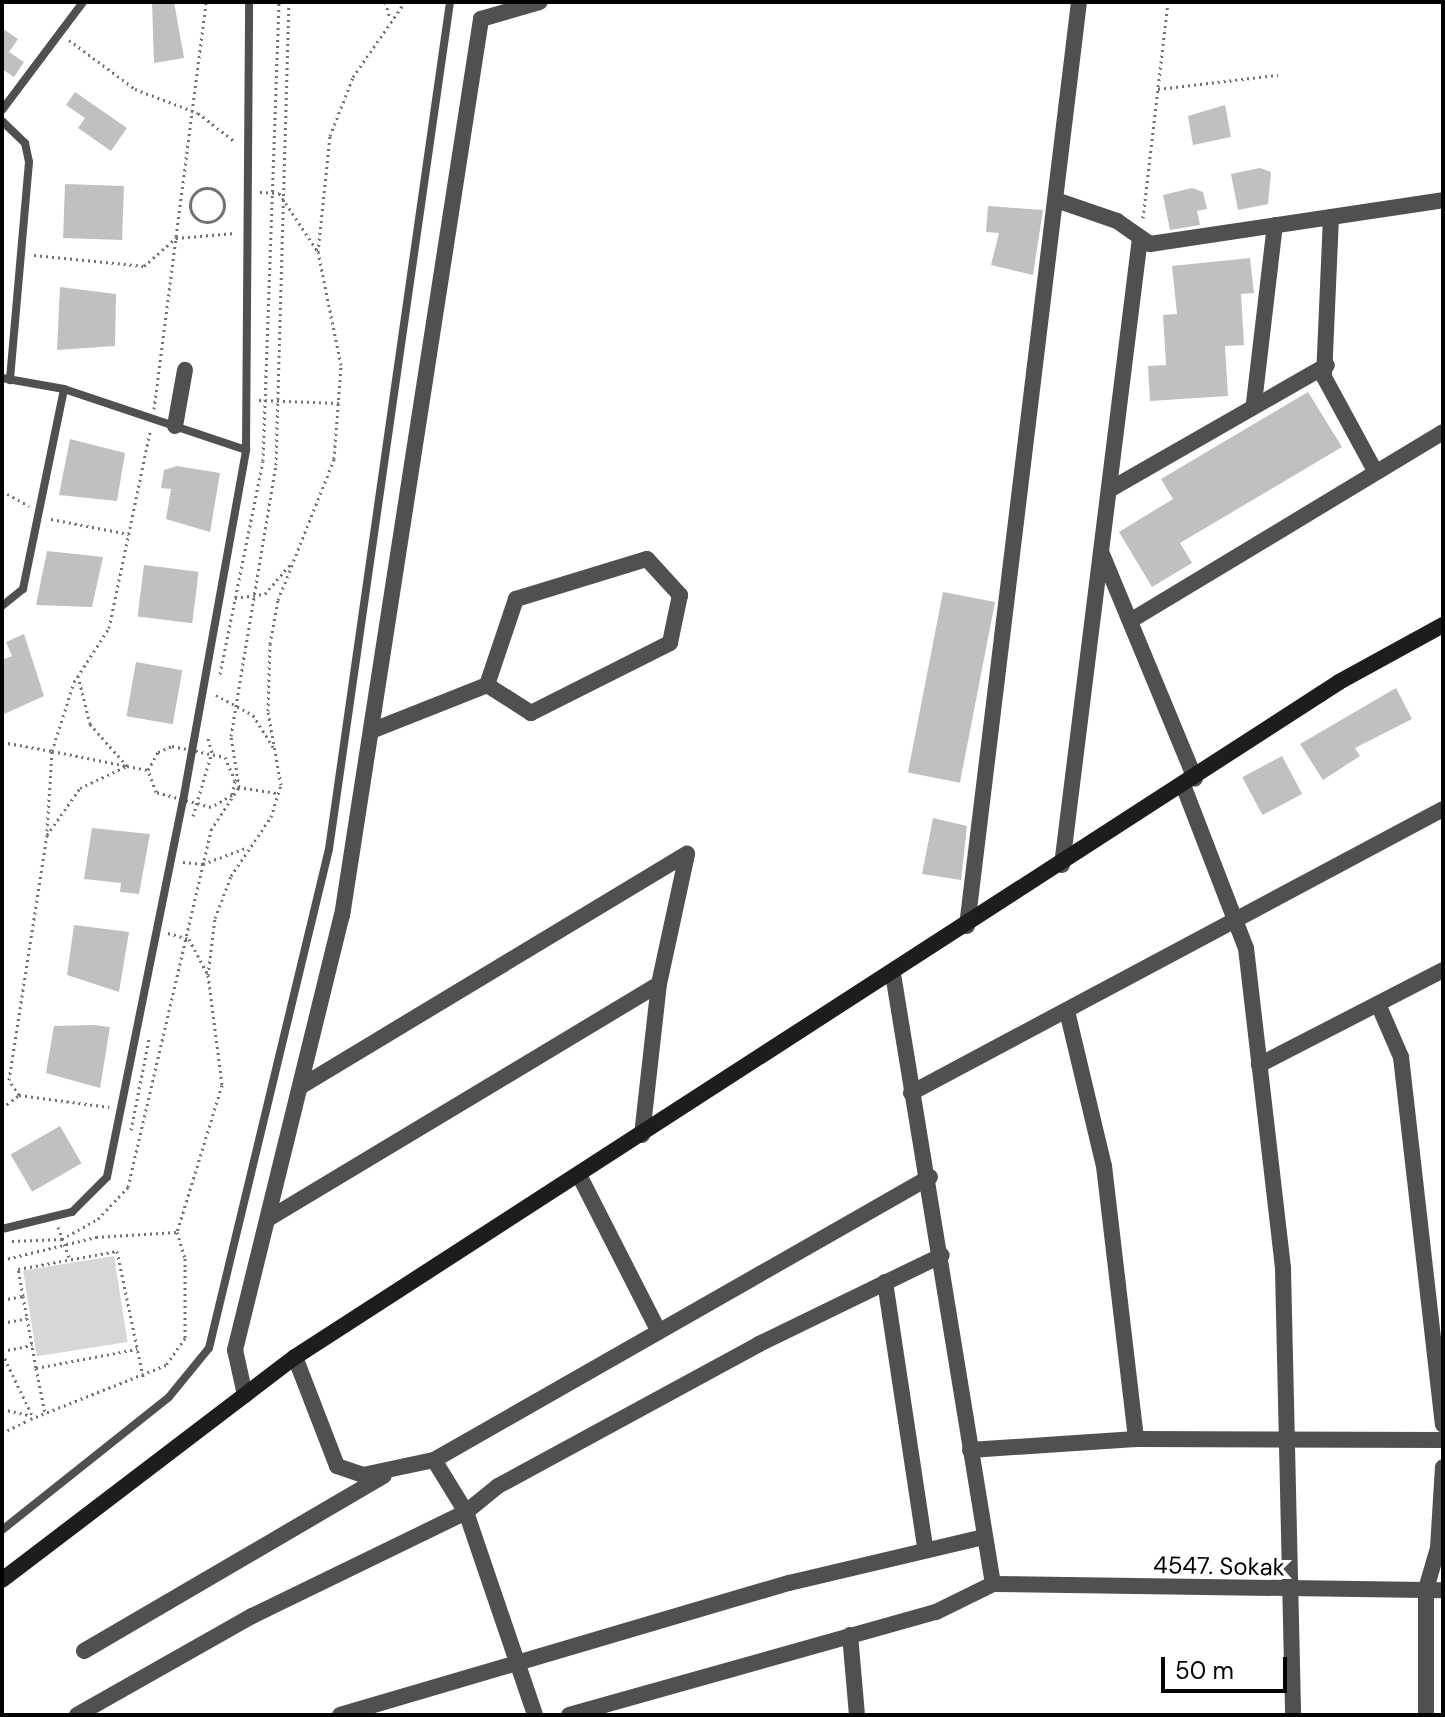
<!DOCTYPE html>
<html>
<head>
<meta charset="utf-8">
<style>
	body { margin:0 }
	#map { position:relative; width:1445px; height:1717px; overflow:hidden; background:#fff; font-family:"DM Sans",sans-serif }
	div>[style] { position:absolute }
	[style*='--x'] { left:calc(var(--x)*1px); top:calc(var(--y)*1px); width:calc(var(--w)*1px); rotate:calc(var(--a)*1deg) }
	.green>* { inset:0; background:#d7d7d7; transform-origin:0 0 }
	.building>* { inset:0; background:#c0c0c0; transform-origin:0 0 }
	.path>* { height:3px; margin-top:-1.5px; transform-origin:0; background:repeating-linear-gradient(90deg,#727272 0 2px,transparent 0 6px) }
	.path>.ring { margin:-1.5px; padding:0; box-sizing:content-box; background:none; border:3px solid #727272; border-radius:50% }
	.lane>* { height:8px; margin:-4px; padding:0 4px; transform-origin:4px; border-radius:4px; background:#505050 }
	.street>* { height:16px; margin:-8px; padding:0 8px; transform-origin:8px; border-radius:8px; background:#505050 }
	.secondary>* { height:16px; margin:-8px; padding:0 8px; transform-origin:8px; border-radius:8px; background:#1d1d1d }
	span { translate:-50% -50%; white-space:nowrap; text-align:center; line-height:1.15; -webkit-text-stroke:7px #fff; paint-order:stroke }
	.street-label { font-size:24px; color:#000 }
	.frame { position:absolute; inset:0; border:4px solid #000; pointer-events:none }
	.scale { position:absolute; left:1161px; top:1657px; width:126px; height:36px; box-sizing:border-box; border:4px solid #000; border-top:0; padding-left:10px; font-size:24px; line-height:28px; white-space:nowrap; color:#000; -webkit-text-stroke:6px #fff; paint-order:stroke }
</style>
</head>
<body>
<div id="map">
	<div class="green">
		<div style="left:114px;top:1256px;width:87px;height:92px;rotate:81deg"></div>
	</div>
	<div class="building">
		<div style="clip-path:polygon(152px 2px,174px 2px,184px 58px,154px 63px)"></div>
		<div style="clip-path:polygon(2px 28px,18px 39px,9px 52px,24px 62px,14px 77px,2px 69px)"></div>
		<div style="clip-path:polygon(75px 92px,127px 128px,111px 151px,78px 128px,85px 118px,66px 105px)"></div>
		<div style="clip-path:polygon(1225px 105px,1231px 137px,1193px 145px,1188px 116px)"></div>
		<div style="clip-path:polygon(1260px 168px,1271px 172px,1268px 204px,1238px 210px,1231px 174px)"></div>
		<div style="left:65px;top:184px;width:59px;height:54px;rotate:2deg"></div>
		<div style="clip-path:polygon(1192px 188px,1203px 192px,1207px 209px,1197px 211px,1200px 225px,1170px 230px,1163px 195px)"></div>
		<div style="clip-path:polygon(988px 206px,1043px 210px,1033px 275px,991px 265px,999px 233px,986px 232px)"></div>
		<div style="clip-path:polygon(1250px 258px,1254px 293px,1241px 294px,1244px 345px,1225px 346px,1228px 396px,1150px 401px,1148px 366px,1166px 365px,1163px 315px,1177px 314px,1172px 266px)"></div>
		<div style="clip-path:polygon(60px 287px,116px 294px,115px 346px,57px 350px)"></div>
		<div style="clip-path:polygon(1308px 392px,1342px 447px,1180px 543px,1192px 563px,1152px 587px,1119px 532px,1173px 499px,1161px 479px)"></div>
		<div style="clip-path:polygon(70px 439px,125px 453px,117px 501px,59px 495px)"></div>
		<div style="clip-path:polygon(177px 466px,220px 473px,210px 532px,166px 519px,171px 489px,161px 488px,164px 470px)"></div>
		<div style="clip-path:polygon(47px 551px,103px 557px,92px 607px,36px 605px)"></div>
		<div style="left:144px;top:565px;width:55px;height:52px;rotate:7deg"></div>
		<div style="left:943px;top:592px;width:53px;height:184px;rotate:11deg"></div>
		<div style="clip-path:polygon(24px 634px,44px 696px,2px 715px,2px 660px,12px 656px,6px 642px)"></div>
		<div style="left:136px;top:662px;width:47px;height:55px;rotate:10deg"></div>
		<div style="clip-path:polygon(1396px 688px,1412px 719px,1355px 748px,1360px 756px,1323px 780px,1300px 744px)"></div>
		<div style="left:1282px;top:756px;width:43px;height:45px;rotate:62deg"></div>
		<div style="clip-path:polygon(933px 818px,967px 826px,961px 880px,922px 874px)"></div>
		<div style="clip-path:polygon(92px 828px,150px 834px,139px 894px,120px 892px,121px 883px,84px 879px)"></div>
		<div style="clip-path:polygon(74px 925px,129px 932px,119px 992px,67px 975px)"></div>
		<div style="clip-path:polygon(94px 1025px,110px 1027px,100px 1088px,46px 1073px,54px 1026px)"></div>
		<div style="left:60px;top:1126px;width:43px;height:57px;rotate:60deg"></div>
	</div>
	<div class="path">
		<div style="--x:385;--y:2;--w:16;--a:72"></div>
		<div style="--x:69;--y:40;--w:82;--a:36.6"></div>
		<div style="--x:135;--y:89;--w:67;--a:20.9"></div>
		<div style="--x:198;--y:113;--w:46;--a:37.9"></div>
		<div style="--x:1158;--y:89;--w:121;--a:-6.7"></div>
		<div class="ring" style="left:190px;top:188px;width:31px;height:31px"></div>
		<div style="--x:260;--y:192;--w:19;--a:3"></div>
		<div style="--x:279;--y:193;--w:71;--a:56.5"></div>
		<div style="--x:318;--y:252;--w:117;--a:-84.1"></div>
		<div style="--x:330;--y:136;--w:63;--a:-68.7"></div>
		<div style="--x:353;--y:77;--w:91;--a:-55.3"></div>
		<div style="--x:1143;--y:218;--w:217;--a:-83.4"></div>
		<div style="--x:34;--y:255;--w:111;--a:5.7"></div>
		<div style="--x:144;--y:266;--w:43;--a:-41.2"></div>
		<div style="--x:176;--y:238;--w:59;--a:-4.8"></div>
		<div style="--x:259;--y:400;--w:80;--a:2.1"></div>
		<div style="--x:154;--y:409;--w:410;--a:-82.7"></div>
		<div style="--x:2;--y:491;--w:31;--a:29"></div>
		<div style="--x:51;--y:519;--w:79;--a:10.9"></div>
		<div style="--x:235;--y:598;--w:30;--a:-8"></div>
		<div style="--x:265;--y:594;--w:42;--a:-49.8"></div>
		<div style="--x:220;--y:674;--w:217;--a:-78.6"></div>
		<div style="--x:263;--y:461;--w:459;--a:-88"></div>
		<div style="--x:216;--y:695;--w:42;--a:28.4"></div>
		<div style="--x:253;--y:715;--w:41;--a:57.8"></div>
		<div style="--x:2;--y:742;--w:51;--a:10.2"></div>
		<div style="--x:52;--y:751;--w:72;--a:-72.3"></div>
		<div style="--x:74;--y:682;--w:64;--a:-57.1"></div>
		<div style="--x:109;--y:628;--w:200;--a:-78.2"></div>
		<div style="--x:172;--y:746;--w:54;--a:11.7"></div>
		<div style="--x:225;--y:757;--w:26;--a:67"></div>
		<div style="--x:235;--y:781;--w:14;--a:102"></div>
		<div style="--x:232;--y:795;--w:24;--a:150"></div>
		<div style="--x:211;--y:807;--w:57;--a:-164.7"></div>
		<div style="--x:156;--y:792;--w:23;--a:-110"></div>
		<div style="--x:148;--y:770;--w:21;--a:-61"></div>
		<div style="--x:158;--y:752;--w:15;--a:-23"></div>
		<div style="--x:238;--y:787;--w:39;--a:9"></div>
		<div style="--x:193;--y:816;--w:67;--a:-73.5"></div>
		<div style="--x:212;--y:752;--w:17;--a:-107"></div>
		<div style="--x:47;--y:831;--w:80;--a:-86.4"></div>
		<div style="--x:52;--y:751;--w:76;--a:11.3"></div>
		<div style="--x:127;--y:766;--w:56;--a:-131.4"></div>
		<div style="--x:90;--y:724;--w:49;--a:-104"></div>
		<div style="--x:183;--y:862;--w:20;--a:6"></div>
		<div style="--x:203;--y:864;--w:48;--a:-20.7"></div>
		<div style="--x:168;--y:933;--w:22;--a:16"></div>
		<div style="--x:189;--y:939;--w:41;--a:62.2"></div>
		<div style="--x:208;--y:975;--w:111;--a:82.7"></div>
		<div style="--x:222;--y:1085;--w:154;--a:107"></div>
		<div style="--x:208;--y:975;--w:57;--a:-83"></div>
		<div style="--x:215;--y:918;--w:45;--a:-69.1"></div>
		<div style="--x:231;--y:876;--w:71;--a:-55.9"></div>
		<div style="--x:271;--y:817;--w:34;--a:-73"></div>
		<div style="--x:281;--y:785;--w:75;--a:-100"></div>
		<div style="--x:268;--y:711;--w:67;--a:-88.3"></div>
		<div style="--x:270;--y:644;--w:45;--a:-79.7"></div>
		<div style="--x:278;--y:600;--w:152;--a:-68.3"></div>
		<div style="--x:334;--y:459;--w:94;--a:-85.7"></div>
		<div style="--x:341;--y:365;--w:115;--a:-101.5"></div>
		<div style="--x:19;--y:1095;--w:91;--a:7.6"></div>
		<div style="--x:2;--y:1108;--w:21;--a:-37"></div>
		<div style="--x:19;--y:1095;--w:18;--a:-124"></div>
		<div style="--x:9;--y:1080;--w:248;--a:-81.2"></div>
		<div style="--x:47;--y:835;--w:57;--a:-54.9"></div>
		<div style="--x:80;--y:788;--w:52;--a:-25.1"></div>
		<div style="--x:127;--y:766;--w:21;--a:11"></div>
		<div style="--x:131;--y:1130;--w:93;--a:-78.8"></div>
		<div style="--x:58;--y:1227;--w:35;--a:70"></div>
		<div style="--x:12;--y:1241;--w:50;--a:-2.3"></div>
		<div style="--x:62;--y:1239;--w:41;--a:-29.1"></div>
		<div style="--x:98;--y:1219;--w:44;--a:-46.8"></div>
		<div style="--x:128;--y:1187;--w:367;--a:-76.9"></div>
		<div style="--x:211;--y:830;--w:51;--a:-56.9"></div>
		<div style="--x:239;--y:787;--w:52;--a:-98.9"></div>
		<div style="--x:231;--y:736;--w:275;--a:-80.6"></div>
		<div style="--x:276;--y:465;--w:463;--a:-88.4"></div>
		<div style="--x:2;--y:1260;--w:97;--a:-13.7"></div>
		<div style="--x:96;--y:1237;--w:81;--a:-3.5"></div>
		<div style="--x:177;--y:1232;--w:27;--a:73"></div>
		<div style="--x:185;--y:1258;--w:80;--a:90"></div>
		<div style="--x:185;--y:1338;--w:33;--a:125"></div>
		<div style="--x:166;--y:1365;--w:146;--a:158.3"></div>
		<div style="--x:23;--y:1296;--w:22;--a:80"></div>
		<div style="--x:2;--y:1300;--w:21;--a:-11"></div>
		<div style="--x:23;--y:1296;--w:27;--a:-100"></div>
		<div style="--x:18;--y:1269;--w:101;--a:-10.3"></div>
		<div style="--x:117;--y:1251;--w:129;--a:78.3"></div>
		<div style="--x:2;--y:1323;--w:25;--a:-11"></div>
		<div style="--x:27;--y:1318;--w:51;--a:79.8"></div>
		<div style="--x:36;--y:1368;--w:103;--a:-10.7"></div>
		<div style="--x:2;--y:1351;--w:31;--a:-11"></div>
		<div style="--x:2;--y:1353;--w:69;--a:64.2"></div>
		<div style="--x:36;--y:1368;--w:46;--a:78.7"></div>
		<div style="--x:2;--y:1409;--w:28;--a:13"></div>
		<div style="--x:2;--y:1433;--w:30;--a:-26"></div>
	</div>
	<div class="lane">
		<div style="--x:2;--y:110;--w:135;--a:-53.1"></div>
		<div style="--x:2;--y:121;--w:32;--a:44"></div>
		<div style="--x:25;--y:143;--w:19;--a:78"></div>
		<div style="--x:29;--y:162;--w:219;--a:95"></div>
		<div style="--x:2;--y:378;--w:63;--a:10.1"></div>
		<div style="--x:64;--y:389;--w:192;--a:18.5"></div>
		<div style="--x:2;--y:606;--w:27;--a:-39"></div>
		<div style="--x:23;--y:589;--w:204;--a:-78.4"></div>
		<div style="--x:2;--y:1229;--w:72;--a:-13.7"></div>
		<div style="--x:72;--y:1212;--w:49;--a:-45"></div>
		<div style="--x:107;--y:1177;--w:384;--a:-78.6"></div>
		<div style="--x:183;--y:801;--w:357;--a:-79.8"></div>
		<div style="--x:246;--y:450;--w:448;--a:-89.6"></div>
		<div style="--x:2;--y:1530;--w:213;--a:-38.5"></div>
		<div style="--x:169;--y:1397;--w:63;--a:-50.8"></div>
		<div style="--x:209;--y:1348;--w:513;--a:-76.48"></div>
		<div style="--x:329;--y:849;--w:856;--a:-81.87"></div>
	</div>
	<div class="street">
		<div style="--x:1056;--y:200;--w:65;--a:19"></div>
		<div style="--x:1117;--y:221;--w:40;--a:34.9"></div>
		<div style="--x:1150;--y:244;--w:296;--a:-8.5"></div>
		<div style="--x:1331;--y:217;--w:160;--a:92.5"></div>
		<div style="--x:1324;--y:377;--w:107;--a:61.5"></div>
		<div style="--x:1254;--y:403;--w:179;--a:-83.3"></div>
		<div style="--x:175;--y:426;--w:57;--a:-79.9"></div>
		<div style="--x:1109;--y:490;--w:251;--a:-29.8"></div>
		<div style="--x:1102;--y:554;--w:243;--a:67.5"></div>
		<div style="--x:1130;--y:621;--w:366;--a:-31.1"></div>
		<div style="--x:371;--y:731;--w:125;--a:-21.6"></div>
		<div style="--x:487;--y:685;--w:91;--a:-71.4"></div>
		<div style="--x:516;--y:599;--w:137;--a:-17"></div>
		<div style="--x:647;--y:559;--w:49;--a:47.5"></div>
		<div style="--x:680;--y:595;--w:49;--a:101.8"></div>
		<div style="--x:670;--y:643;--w:156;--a:153.3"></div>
		<div style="--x:531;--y:713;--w:52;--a:-147.5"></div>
		<div style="--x:1183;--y:785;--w:175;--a:68.9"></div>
		<div style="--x:1246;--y:948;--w:323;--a:83.4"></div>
		<div style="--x:1283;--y:1269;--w:446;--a:88.7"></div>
		<div style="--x:1062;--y:865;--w:632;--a:-82.91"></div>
		<div style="--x:967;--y:926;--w:931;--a:-83.09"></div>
		<div style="--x:893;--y:974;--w:618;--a:80.69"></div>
		<div style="--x:1378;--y:1004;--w:58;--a:66.5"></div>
		<div style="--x:1401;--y:1057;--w:370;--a:83.5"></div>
		<div style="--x:1067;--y:1011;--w:159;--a:76.6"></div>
		<div style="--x:1104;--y:1166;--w:275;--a:83.3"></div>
		<div style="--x:1259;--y:1065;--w:207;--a:-27.3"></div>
		<div style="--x:300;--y:1087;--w:452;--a:-31.1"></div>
		<div style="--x:911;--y:1093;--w:603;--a:-28.09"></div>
		<div style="--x:642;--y:1135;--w:152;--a:-83.6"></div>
		<div style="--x:659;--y:984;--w:133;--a:-77.8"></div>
		<div style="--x:579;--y:1175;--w:172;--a:63"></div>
		<div style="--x:268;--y:1219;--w:456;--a:-31"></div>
		<div style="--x:885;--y:1282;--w:267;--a:81.4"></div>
		<div style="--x:295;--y:1357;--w:117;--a:68.9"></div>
		<div style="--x:337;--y:1466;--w:28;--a:19"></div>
		<div style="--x:363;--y:1475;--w:73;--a:-11.9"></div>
		<div style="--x:434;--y:1460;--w:571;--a:-29.71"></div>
		<div style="--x:245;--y:1395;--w:46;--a:-102.5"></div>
		<div style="--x:235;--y:1350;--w:447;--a:-76.2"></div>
		<div style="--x:342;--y:916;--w:908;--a:-81.19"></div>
		<div style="--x:481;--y:19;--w:61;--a:-16.1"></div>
		<div style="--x:970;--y:1450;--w:166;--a:-3.8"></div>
		<div style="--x:1136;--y:1439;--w:307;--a:0.2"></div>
		<div style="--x:434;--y:1460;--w:61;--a:58.4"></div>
		<div style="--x:466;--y:1512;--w:214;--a:71.2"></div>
		<div style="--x:850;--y:1635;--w:80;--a:85"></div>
		<div style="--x:84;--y:1651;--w:347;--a:-30.3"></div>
		<div style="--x:77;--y:1715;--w:201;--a:-29.5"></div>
		<div style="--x:252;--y:1616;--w:238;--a:-25.9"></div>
		<div style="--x:466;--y:1512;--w:41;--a:-39.1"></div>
		<div style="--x:498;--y:1486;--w:297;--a:-28.5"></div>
		<div style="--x:759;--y:1344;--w:203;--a:-25.9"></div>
		<div style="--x:340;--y:1715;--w:468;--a:-16.4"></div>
		<div style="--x:789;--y:1583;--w:199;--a:-13.3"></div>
		<div style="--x:569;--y:1715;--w:381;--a:-15.7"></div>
		<div style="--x:936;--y:1612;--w:64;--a:-26.2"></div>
		<div style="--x:993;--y:1584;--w:450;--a:0.8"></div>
		<div style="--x:1426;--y:1715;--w:126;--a:-90"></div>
		<div style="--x:1426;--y:1589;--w:43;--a:-73.7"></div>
		<div style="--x:1438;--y:1548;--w:81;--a:-86.5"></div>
	</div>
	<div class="secondary">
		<div style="--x:2;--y:1580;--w:368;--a:-37.3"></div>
		<div style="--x:295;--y:1357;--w:1243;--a:-32.88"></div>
		<div style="--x:1339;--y:682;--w:119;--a:-28.7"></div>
	</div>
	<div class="street-label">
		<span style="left:1219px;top:1566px;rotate:1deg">4547. Sokak</span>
	</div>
	<div class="frame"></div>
	<div class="scale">50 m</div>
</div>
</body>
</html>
